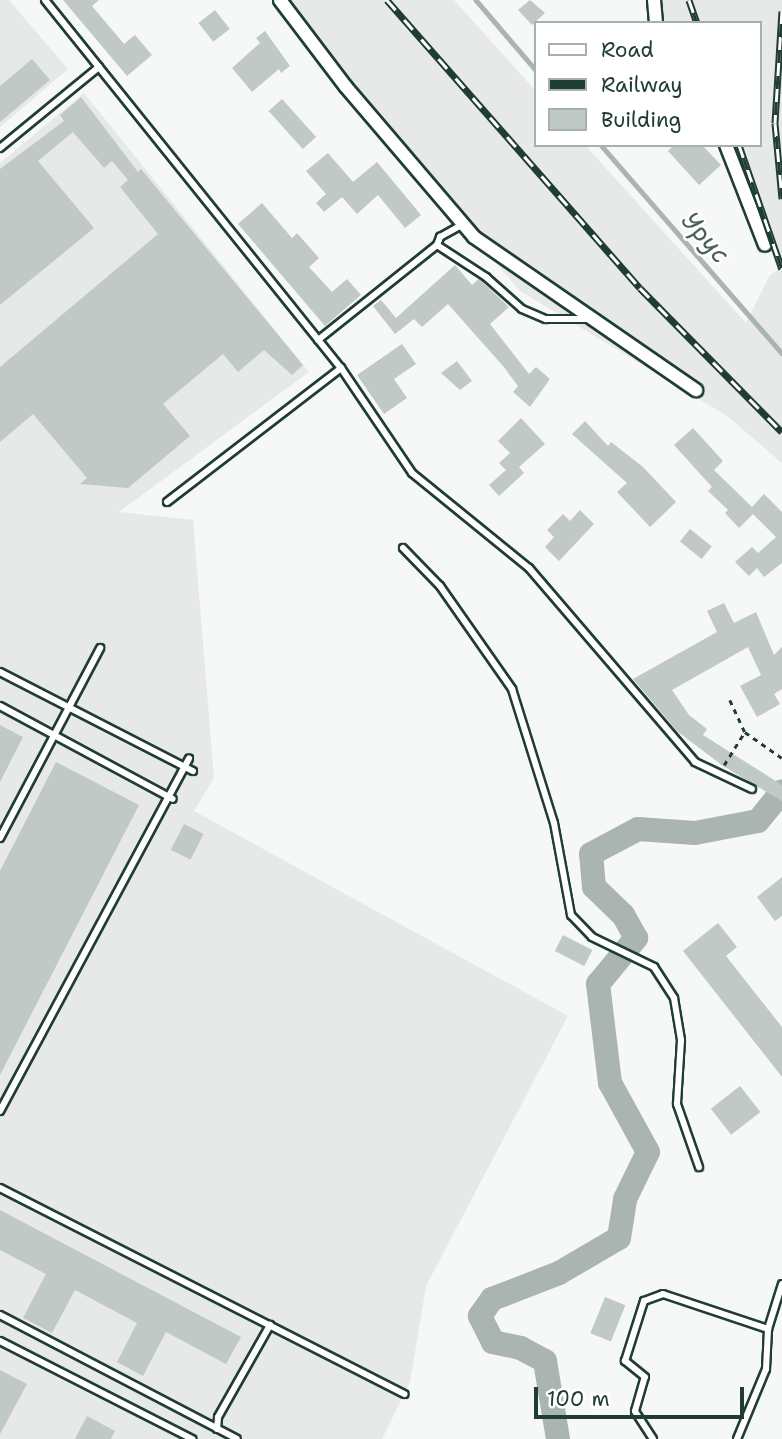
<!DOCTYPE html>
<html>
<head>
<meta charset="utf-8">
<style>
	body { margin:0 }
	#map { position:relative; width:782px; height:1439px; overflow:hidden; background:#f6f7f7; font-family:"Shantell Sans",sans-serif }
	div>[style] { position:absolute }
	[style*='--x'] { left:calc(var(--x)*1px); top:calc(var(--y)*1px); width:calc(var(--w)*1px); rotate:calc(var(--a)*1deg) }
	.built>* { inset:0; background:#e6e9e8 }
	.stream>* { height:4.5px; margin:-2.25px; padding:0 2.25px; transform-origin:2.25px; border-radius:2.25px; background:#aab5b1 }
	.river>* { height:24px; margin:-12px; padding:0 12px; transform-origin:12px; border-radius:12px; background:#aab5b1 }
	.building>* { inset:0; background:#c0c9c6; transform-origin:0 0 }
	.path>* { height:2.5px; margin-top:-1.25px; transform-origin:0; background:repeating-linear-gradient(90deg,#1f3d34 0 5px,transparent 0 10px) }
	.roads { filter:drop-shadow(2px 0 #1f3d34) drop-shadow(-2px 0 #1f3d34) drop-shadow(0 2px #1f3d34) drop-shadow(0 -2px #1f3d34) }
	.service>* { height:6px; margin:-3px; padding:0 3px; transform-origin:3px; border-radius:3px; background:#fff }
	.minor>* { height:12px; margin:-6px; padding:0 6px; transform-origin:6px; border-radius:6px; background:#fff }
	.rail>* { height:7px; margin-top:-3.5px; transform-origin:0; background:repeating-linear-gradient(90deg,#fff 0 13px,#1f3d34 0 26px); box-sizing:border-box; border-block:2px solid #1f3d34 }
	span { translate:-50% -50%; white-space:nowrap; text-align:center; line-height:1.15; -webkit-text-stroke:5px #fff; paint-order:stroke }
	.water-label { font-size:26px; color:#49615a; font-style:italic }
	.legend { position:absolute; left:534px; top:21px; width:228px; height:126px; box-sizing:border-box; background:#fff; border:2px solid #a5b1ae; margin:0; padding:9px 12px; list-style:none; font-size:21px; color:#1f3d34 }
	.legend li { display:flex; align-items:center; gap:14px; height:35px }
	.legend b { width:35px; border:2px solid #a5b1ae }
	.scale { position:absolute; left:534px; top:1387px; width:210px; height:32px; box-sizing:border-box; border:4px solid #1f3d34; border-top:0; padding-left:9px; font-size:21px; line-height:24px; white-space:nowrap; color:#1f3d34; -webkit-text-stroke:5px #fff; paint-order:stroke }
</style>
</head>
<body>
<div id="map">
	<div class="built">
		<div style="clip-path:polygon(0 0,9px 0,68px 69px,0 127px)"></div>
		<div style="clip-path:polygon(271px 0,454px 0,535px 90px,535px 145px,585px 145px,746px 323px,770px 275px,778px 270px,732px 145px,759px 145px,759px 23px,664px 23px,661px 0,782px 0,782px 463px,727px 416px,520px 291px)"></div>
		<div style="clip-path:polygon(84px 93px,309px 372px,119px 512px,193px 520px,214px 778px,194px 811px,568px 1016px,426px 1286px,410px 1382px,382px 1439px,0 1439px,0 163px)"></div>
	</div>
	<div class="stream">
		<div style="--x:476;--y:0;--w:91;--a:49.5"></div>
		<div style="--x:601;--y:145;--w:276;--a:49"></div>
	</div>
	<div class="river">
		<div style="--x:558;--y:1439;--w:79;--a:-99.5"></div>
		<div style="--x:545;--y:1361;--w:27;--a:-152"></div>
		<div style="--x:521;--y:1348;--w:29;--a:-168"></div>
		<div style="--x:493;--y:1342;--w:29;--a:-117"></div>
		<div style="--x:480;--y:1316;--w:21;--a:-55"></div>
		<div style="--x:492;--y:1299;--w:72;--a:-21.2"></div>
		<div style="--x:559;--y:1273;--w:69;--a:-30.3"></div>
		<div style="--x:619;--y:1238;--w:39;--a:-81"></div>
		<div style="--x:625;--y:1199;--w:52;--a:-63.9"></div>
		<div style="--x:648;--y:1152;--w:79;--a:-118.8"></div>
		<div style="--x:610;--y:1083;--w:100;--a:-96.9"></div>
		<div style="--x:598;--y:984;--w:60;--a:-50.4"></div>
		<div style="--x:636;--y:938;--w:26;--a:-119"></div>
		<div style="--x:623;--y:915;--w:40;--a:-136"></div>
		<div style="--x:594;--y:887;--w:33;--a:-95"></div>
		<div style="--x:591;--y:854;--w:53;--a:-28"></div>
		<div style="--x:638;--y:829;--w:57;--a:4"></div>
		<div style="--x:695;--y:833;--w:64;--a:-10.8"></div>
		<div style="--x:758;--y:821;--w:38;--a:-51"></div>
	</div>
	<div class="building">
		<div style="clip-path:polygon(63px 0,99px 0,92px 6px,124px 44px,135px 35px,152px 55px,127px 76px)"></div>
		<div style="clip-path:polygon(530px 0,545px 13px,532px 25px,518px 10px)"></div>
		<div style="left:215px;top:10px;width:24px;height:21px;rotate:52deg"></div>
		<div style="clip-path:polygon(265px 31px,290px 66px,281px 73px,279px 69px,252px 92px,232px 68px,260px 43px,256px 38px)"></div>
		<div style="clip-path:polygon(32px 59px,50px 80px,0 122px,0 86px)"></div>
		<div style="clip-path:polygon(81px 97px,138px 172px,141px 169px,303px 365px,292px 375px,264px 350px,238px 372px,223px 354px,163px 404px,190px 436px,128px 488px,80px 484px,87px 478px,33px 414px,0 442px,0 367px,158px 234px,120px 187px,128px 180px,112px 161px,104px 168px,73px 132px,38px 161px,94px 228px,0 305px,0 169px,64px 121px,60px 115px)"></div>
		<div style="left:282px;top:99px;width:51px;height:18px;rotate:48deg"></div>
		<div style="clip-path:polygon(674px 145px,702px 145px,721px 165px,699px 185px,668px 151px)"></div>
		<div style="clip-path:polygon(328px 153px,353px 182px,377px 162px,421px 215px,405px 228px,378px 195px,357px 214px,342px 197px,324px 212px,316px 203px,326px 194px,306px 171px)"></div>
		<div style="clip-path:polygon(262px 203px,292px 238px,297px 233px,319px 258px,309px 267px,332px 292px,347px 279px,361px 295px,325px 326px,238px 224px)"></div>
		<div style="clip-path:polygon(455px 265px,472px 285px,479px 279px,509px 307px,490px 324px,529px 374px,536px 367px,550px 379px,530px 407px,513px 392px,518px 386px,503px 366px,448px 304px,422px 327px,414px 319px,395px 334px,373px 306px,381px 300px,396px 318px)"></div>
		<div style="clip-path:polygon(402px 344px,416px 364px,394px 379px,407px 398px,384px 414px,357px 375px)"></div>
		<div style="clip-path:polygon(457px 361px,472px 381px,460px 390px,441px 373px)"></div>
		<div style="clip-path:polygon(521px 418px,545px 444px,519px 467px,524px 473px,499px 496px,489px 485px,506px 470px,499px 463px,510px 453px,498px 441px)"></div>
		<div style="clip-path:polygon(585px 421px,608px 446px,611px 442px,643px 467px,676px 502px,650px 527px,617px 492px,627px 483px,572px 434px)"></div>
		<div style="clip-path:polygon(693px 428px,723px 461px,714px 470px,752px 507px,764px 494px,782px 512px,782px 563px,764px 577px,757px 568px,749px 576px,735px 562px,752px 547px,758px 553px,776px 537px,753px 514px,739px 528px,725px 513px,728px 510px,708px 491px,712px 487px,674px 445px)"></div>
		<div style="clip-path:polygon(580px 510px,594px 524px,559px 561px,545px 547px,554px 537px,547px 530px,563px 514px,570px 521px)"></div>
		<div style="left:690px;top:529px;width:28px;height:16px;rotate:39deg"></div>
		<div style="clip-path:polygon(724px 603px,734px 623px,756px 612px,774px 655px,782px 647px,782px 689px,774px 694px,780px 704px,757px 717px,740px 686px,761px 675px,748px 647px,672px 690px,689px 715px,707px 729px,703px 735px,782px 785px,782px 801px,723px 766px,677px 731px,633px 679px,717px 632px,707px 611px)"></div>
		<div style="clip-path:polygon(0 725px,23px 737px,0 782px)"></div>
		<div style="clip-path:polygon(56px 762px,139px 805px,0 1075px,0 871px)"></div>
		<div style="left:184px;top:824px;width:22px;height:29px;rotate:27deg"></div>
		<div style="clip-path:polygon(782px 877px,782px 916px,775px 921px,757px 897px)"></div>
		<div style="clip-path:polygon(718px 923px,737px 947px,726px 956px,782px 1027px,782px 1077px,683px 951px)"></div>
		<div style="left:563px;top:935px;width:33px;height:18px;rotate:27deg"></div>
		<div style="left:740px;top:1086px;width:33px;height:37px;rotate:52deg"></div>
		<div style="clip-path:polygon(0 1210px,241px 1337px,226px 1364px,166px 1332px,143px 1376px,117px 1362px,137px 1323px,75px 1290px,52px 1333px,23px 1318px,46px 1274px,0 1250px)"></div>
		<div style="left:605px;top:1297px;width:22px;height:39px;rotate:22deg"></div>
		<div style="clip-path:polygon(0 1370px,27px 1384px,0 1434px)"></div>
		<div style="clip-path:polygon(87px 1416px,115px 1431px,111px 1439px,75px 1439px)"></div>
	</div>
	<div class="path">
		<div style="--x:730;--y:700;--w:35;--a:65"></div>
		<div style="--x:745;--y:732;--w:45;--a:35.1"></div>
		<div style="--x:724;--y:765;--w:39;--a:-58"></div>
	</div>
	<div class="roads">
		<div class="service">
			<div style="--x:45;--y:0;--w:472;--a:51.2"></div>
			<div style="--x:341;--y:368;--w:127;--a:55.9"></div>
			<div style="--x:412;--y:473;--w:151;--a:39.1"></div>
			<div style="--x:529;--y:568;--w:255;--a:49.4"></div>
			<div style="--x:695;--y:762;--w:63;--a:25.3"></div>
			<div style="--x:0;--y:148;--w:128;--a:-39.3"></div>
			<div style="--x:437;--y:245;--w:9;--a:-69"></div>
			<div style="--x:440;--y:237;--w:26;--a:-29"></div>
			<div style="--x:318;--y:340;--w:152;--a:-38.6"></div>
			<div style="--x:437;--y:245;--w:59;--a:33.1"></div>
			<div style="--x:486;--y:277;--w:48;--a:41.6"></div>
			<div style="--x:522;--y:309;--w:26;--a:23"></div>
			<div style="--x:546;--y:319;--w:42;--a:0"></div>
			<div style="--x:167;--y:502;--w:220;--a:-37.6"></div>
			<div style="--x:403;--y:548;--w:53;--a:45.8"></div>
			<div style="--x:440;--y:586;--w:126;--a:55"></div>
			<div style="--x:512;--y:689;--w:140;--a:72.6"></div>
			<div style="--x:554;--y:823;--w:94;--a:79.5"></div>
			<div style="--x:571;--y:915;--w:30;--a:46"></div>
			<div style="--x:592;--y:937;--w:69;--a:25.8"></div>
			<div style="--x:654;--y:967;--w:37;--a:57"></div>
			<div style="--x:674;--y:998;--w:43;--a:80.5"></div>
			<div style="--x:681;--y:1040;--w:64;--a:93.6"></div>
			<div style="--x:677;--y:1104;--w:67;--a:70.8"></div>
			<div style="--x:0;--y:672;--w:217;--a:27.2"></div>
			<div style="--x:0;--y:706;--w:196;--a:28.3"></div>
			<div style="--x:0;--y:838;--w:215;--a:-62.2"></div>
			<div style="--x:0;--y:1111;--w:400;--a:-61.8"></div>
			<div style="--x:0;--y:1188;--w:454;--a:27"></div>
			<div style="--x:0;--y:1315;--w:267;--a:27.6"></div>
			<div style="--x:0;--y:1341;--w:216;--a:27"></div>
			<div style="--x:217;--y:1429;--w:12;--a:-85"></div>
			<div style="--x:218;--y:1417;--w:106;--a:-60.5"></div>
			<div style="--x:653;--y:1439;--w:33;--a:-123"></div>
			<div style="--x:635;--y:1411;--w:35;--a:-74"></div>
			<div style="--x:645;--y:1377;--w:26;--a:-141"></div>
			<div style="--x:625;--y:1361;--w:63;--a:-72.4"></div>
			<div style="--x:644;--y:1301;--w:20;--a:-20"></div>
			<div style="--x:663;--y:1294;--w:111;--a:18.4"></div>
			<div style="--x:737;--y:1439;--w:76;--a:-67.5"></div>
			<div style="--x:766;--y:1369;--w:40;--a:-87.1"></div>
			<div style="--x:768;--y:1329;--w:47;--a:-72.7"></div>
		</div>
		<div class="minor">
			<div style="--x:280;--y:0;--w:109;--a:52.8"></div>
			<div style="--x:346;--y:87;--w:197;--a:49.5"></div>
			<div style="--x:474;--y:237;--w:270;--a:34.6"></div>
			<div style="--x:654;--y:0;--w:23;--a:85"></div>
			<div style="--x:726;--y:145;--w:107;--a:68.7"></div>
		</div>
	</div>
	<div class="rail">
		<div style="--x:387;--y:0;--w:383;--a:48.7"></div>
		<div style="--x:640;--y:288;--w:202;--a:45.4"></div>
		<div style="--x:689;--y:0;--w:24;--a:71"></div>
		<div style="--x:782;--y:11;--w:112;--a:93.6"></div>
		<div style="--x:775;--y:123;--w:76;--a:84.7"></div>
		<div style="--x:739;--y:145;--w:131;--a:70.9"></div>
	</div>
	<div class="water-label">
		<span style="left:706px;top:237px;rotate:49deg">Урус</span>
	</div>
	<ul class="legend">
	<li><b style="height:9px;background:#fff"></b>Road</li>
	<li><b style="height:9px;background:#1f3d34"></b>Railway</li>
	<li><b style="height:19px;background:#c0c9c6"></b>Building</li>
	</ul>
	<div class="scale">100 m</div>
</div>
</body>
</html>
